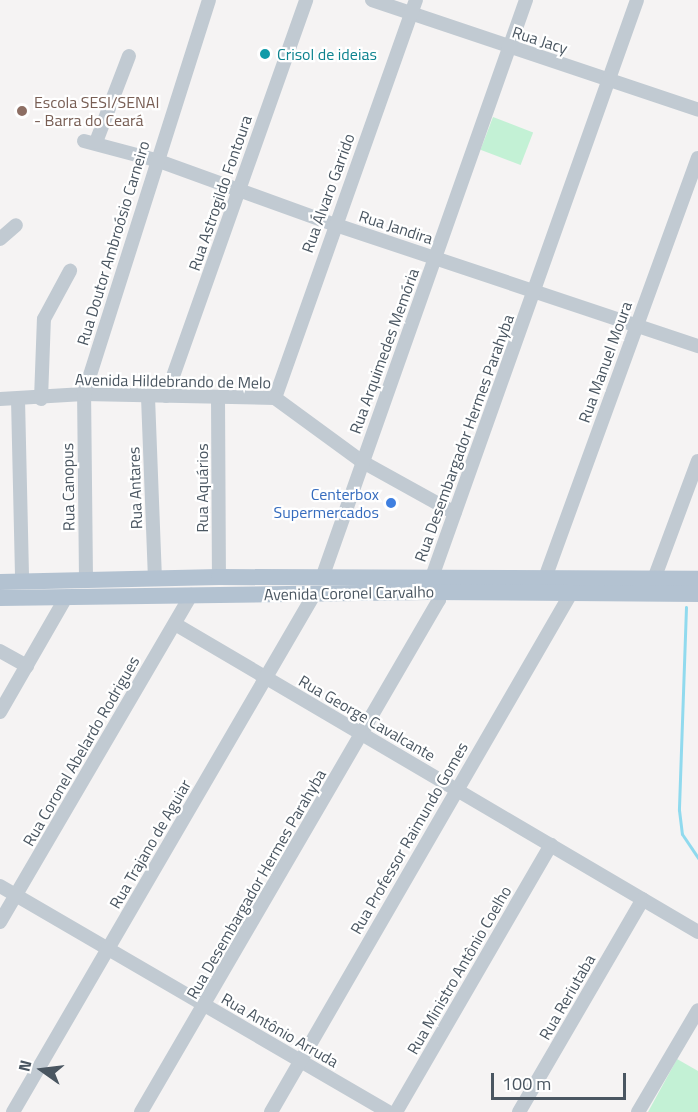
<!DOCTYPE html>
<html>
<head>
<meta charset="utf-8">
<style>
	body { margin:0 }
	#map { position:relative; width:698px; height:1112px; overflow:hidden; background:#f5f3f3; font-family:"Titillium Web",sans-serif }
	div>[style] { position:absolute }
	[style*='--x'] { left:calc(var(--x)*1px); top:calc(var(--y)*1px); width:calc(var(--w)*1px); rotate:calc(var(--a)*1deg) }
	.green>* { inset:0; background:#c3f1d5; transform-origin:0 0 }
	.stream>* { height:3px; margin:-1.5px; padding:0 1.5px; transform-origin:1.5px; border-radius:1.5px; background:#90daee }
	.minor>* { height:14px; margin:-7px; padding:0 7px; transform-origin:7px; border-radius:7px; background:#c1cad2 }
	.major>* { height:16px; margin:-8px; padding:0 8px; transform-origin:8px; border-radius:8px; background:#b3c2d1 }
	.dots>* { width:16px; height:16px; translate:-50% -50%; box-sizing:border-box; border:3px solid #fff; border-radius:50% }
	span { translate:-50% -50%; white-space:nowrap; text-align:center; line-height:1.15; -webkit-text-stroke:4.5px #fff; paint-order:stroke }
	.street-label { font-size:16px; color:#4a5661 }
	.culture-label { font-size:16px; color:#0d838f }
	.left { translate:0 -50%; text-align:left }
	.education-label { font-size:16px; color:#785e54 }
	.shop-label { font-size:16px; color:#366cbe }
	.right { translate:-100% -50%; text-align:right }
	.north { position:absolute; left:12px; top:1040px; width:60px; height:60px; -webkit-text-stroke:4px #fff; paint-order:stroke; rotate:284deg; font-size:16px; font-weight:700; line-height:24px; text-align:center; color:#4a5661 }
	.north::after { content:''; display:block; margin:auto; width:21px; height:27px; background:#4a5661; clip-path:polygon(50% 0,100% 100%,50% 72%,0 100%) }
	.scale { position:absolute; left:491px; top:1073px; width:135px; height:27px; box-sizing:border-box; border:3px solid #4a5661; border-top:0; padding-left:8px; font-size:18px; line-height:21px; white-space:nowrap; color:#4a5661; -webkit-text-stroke:4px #fff; paint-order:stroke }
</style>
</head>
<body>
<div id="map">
	<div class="green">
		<div style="left:493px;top:117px;width:43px;height:35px;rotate:21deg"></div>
		<div style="clip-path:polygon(677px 1059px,698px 1071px,698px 1112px,648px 1112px)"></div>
	</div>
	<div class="stream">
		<div style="--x:686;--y:607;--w:203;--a:92"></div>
		<div style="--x:679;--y:810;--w:24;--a:83"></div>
		<div style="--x:682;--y:834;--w:29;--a:56"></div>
	</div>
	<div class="minor">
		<div style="--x:372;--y:0;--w:344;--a:18.6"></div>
		<div style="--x:84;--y:141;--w:74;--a:14.8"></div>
		<div style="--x:156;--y:160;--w:188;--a:19.9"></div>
		<div style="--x:333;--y:224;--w:385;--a:18.5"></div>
		<div style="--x:96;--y:142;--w:92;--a:-69"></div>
		<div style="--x:0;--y:239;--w:21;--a:-41"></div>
		<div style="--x:166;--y:396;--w:420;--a:-70.5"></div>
		<div style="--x:148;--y:397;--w:182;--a:87.8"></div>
		<div style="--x:218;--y:397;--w:180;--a:89.7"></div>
		<div style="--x:275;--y:398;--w:422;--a:-70.5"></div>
		<div style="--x:0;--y:399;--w:84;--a:-3.4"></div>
		<div style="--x:84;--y:394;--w:191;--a:1.2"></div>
		<div style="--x:275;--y:398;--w:107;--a:36.2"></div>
		<div style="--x:361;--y:461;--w:107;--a:29"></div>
		<div style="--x:18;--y:399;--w:182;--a:88.7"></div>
		<div style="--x:41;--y:399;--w:80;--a:-87.9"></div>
		<div style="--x:44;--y:319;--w:55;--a:-61.6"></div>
		<div style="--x:322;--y:578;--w:613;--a:-70.56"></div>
		<div style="--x:545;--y:578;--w:447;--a:-70"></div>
		<div style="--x:86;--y:579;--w:185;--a:-90.6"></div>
		<div style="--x:84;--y:394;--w:413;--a:-72.4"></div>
		<div style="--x:654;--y:579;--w:126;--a:-69.6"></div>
		<div style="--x:175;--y:624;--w:607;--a:30.49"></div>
		<div style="--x:0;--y:651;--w:31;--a:29"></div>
		<div style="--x:0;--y:712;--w:133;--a:-60.1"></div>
		<div style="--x:0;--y:886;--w:450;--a:30.2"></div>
		<div style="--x:0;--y:922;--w:379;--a:-59.7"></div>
		<div style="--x:13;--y:1112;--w:600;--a:-59.81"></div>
		<div style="--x:141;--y:1112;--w:592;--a:-59.8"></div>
		<div style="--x:439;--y:600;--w:24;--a:-107"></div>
		<div style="--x:432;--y:577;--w:612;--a:-70.44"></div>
		<div style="--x:271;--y:1112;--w:597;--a:-59.96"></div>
		<div style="--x:570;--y:595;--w:9;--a:-84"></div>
		<div style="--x:396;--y:1112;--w:309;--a:-59.9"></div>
		<div style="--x:519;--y:1112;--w:246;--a:-59.8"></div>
		<div style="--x:638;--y:1112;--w:118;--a:-59.5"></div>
	</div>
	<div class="major">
		<div style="--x:0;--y:582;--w:219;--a:-1.3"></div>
		<div style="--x:219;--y:577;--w:479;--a:0.2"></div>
		<div style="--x:0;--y:598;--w:428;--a:-0.8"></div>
		<div style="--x:428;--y:592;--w:270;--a:0.4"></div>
	</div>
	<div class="dots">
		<div style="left:265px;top:54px;background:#0f9aa8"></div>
		<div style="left:22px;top:111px;background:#8d6e63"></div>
		<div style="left:391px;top:503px;background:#3f7fe0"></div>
	</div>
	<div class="street-label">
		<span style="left:540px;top:40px;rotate:18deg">Rua Jacy</span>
		<span style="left:220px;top:193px;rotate:-71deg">Rua Astrogildo Fontoura</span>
		<span style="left:328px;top:193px;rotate:-70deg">Rua Álvaro Garrido</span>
		<span style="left:396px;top:227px;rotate:18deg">Rua Jandira</span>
		<span style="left:113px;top:243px;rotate:-73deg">Rua Doutor Ambroósio Carneiro</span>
		<span style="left:384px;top:351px;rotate:-70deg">Rua Arquimedes Memória</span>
		<span style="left:605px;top:362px;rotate:-70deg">Rua Manuel Moura</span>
		<span style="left:173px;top:381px;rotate:1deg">Avenida Hildebrando de Melo</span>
		<span style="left:464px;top:438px;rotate:-70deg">Rua Desembargador Hermes Parahyba</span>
		<span style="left:68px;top:487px;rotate:-91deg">Rua Canopus</span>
		<span style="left:135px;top:488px;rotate:-92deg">Rua Antares</span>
		<span style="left:202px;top:488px;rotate:-90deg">Rua Aquários</span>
		<span style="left:349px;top:593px;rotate:-1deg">Avenida Coronel Carvalho</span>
		<span style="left:367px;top:718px;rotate:30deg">Rua George Cavalcante</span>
		<span style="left:81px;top:751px;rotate:-60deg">Rua Coronel Abelardo Rodrigues</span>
		<span style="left:409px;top:838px;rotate:-60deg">Rua Professor Raimundo Gomes</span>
		<span style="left:150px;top:844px;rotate:-60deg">Rua Trajano de Aguiar</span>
		<span style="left:256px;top:884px;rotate:-60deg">Rua Desembargador Hermes Parahyba</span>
		<span style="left:459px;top:970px;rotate:-60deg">Rua Ministro Antônio Coelho</span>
		<span style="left:567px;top:997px;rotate:-60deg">Rua Reriutaba</span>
		<span style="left:280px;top:1030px;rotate:30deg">Rua Antônio Arruda</span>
	</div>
	<div class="culture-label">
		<span class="left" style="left:277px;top:54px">Crisol de ideias</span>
	</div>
	<div class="education-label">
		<span class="left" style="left:34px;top:111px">Escola SESI/SENAI<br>- Barra do Ceará</span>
	</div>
	<div class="shop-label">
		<span class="right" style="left:379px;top:503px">Centerbox<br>Supermercados</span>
	</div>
	<div class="north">N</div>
	<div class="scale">100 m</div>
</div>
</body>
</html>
